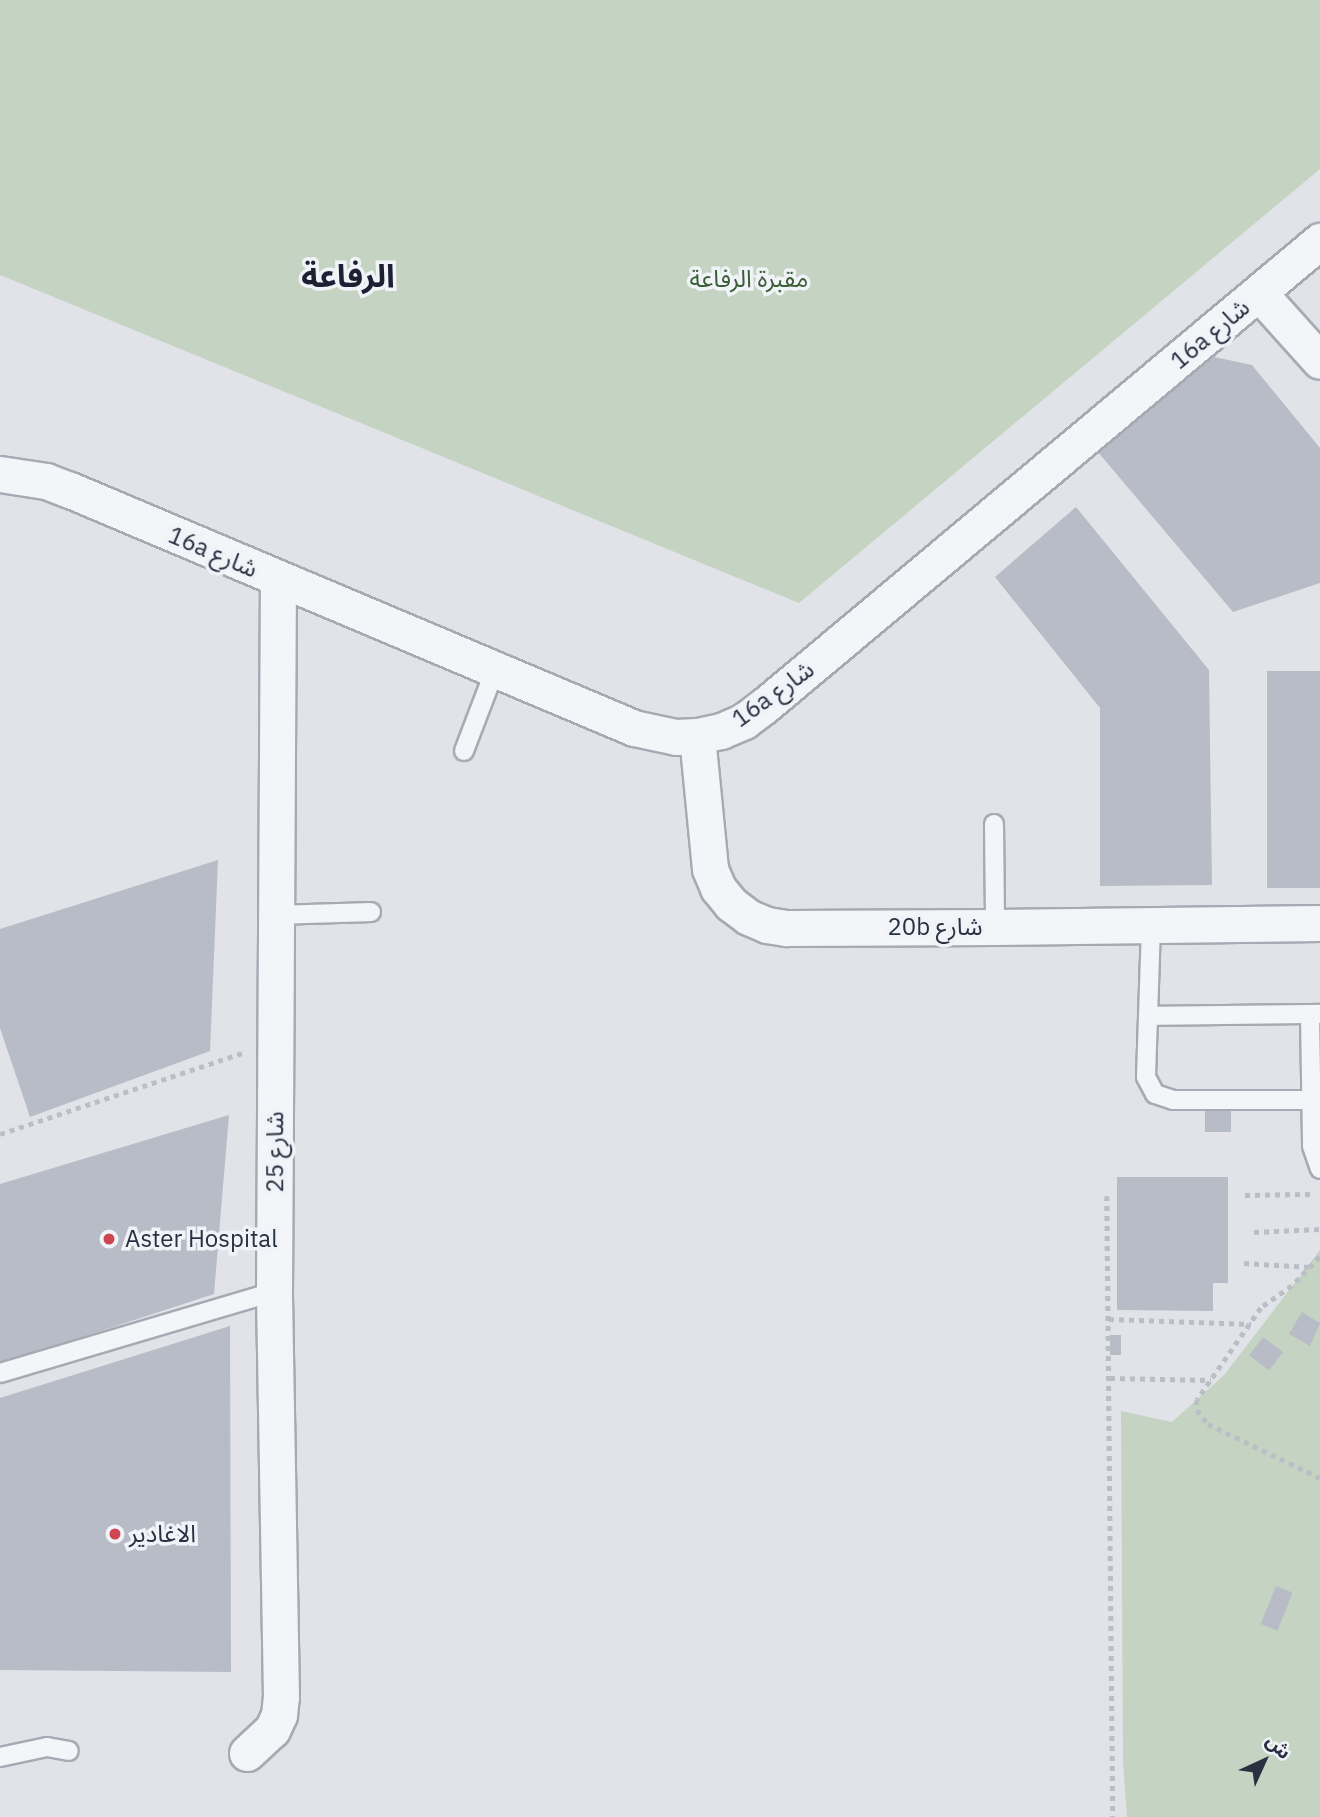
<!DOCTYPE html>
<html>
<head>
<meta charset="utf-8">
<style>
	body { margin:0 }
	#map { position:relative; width:1320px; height:1817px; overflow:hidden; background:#e1e3e9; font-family:"IBM Plex Sans","Noto Sans Arabic",sans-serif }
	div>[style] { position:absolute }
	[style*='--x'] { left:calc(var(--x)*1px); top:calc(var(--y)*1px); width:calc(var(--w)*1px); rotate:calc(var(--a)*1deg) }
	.green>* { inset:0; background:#c5d3c2 }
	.building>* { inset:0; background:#b8bcc6; transform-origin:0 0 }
	.path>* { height:4.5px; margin-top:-2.25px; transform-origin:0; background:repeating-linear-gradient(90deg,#babec5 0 5px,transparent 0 10px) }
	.roads { filter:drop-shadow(2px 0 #a6aab3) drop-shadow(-2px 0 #a6aab3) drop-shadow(0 2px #a6aab3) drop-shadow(0 -2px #a6aab3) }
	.service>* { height:18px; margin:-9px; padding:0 9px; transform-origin:9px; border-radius:9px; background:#f3f5f8 }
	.minor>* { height:35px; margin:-17.5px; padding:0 17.5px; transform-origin:17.5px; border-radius:17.5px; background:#f3f5f8 }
	.dots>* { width:19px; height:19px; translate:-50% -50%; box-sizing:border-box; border:4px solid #f0f3f7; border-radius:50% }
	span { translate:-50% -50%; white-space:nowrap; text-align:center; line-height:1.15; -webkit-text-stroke:7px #f0f3f7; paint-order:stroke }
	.park-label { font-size:24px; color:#3b5d36 }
	.street-label { font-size:24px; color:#293041 }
	.poi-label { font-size:24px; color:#293041 }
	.left { translate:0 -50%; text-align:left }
	.district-label { font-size:32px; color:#1b2132; font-weight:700 }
	.north { position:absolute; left:1229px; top:1726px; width:70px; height:70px; -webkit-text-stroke:5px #f0f3f7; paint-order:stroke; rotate:45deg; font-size:19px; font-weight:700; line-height:28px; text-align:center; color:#293041 }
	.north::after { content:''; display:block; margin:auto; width:24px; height:32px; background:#293041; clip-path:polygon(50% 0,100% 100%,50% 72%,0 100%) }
</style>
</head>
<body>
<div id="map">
	<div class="green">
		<div style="clip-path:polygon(0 0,1320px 0,1320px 169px,799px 603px,0 275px)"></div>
		<div style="clip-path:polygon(1320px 1250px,1320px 1817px,1127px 1817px,1123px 1760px,1121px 1411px,1172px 1422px,1224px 1375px)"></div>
	</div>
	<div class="building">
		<div style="clip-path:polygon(1200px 354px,1252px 365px,1320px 448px,1320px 583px,1233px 612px,1092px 445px)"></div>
		<div style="clip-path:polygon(1076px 507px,1209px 670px,1212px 885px,1100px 886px,1100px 708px,995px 577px)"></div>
		<div style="left:1320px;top:671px;width:217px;height:53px;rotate:90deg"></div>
		<div style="clip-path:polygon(218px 860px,210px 1051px,30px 1117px,0 1028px,0 929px)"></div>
		<div style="left:1205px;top:1110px;width:26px;height:22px"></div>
		<div style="clip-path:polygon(229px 1115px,214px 1294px,0 1364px,0 1184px)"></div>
		<div style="clip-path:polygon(1117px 1177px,1228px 1177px,1228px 1283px,1213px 1283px,1213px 1311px,1117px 1310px)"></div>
		<div style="clip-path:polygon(1302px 1312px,1320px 1323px,1310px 1346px,1289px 1334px)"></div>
		<div style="clip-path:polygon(230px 1326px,231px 1672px,0 1670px,0 1398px)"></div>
		<div style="left:1110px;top:1335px;width:11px;height:20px"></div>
		<div style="left:1263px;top:1337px;width:25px;height:23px;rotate:37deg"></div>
		<div style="left:1276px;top:1586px;width:18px;height:41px;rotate:22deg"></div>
	</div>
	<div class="path">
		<div style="--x:0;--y:1134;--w:255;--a:-18.5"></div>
		<div style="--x:1245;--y:1195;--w:67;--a:-0.9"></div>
		<div style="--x:1107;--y:1196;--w:621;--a:89.45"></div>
		<div style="--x:1254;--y:1232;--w:66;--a:-2.6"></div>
		<div style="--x:1320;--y:1257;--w:40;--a:134"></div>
		<div style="--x:1292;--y:1286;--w:38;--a:145"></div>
		<div style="--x:1261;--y:1308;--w:112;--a:124.8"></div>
		<div style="--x:1197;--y:1400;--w:10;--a:90"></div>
		<div style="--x:1197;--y:1410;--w:18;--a:52"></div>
		<div style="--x:1208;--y:1424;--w:124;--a:25.7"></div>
		<div style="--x:1244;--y:1263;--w:67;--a:3.4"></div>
		<div style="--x:1109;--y:1319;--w:142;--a:2"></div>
		<div style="--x:1110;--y:1378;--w:101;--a:1.1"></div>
	</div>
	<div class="roads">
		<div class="service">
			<div style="--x:464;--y:751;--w:87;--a:-69.1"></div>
			<div style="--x:994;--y:824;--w:103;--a:89.4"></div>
			<div style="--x:276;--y:915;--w:95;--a:-1.8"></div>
			<div style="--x:1151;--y:926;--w:151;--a:91.9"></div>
			<div style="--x:1146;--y:1077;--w:19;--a:62"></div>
			<div style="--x:1155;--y:1094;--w:19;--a:18"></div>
			<div style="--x:1173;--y:1100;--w:137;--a:0"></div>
			<div style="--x:1310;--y:1014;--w:132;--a:89.1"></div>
			<div style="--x:1312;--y:1146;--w:24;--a:71"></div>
			<div style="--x:1148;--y:1016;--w:172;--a:-0.7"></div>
			<div style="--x:0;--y:1373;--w:286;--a:-16.5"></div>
			<div style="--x:0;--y:1757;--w:48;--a:-12"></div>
			<div style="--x:47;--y:1747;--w:22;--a:10"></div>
		</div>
		<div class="minor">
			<div style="--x:1259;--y:293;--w:91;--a:48.1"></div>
			<div style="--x:0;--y:474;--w:47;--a:8.7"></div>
			<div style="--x:46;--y:481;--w:26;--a:21"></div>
			<div style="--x:70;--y:490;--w:612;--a:22.88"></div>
			<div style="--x:634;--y:728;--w:43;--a:12.1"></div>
			<div style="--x:676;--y:737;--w:21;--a:-3"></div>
			<div style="--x:697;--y:736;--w:25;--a:-12"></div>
			<div style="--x:721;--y:731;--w:25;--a:-23"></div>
			<div style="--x:744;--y:721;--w:25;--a:-37"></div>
			<div style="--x:764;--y:706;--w:725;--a:-39.91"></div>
			<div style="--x:697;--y:736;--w:134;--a:84.4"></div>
			<div style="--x:710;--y:869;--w:21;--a:67"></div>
			<div style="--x:718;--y:888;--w:21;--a:51"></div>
			<div style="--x:731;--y:904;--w:21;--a:37"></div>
			<div style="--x:748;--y:917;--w:21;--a:23"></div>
			<div style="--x:767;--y:925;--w:20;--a:9"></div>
			<div style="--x:787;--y:928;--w:208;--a:-0.3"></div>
			<div style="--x:995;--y:927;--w:325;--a:-0.7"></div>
			<div style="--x:247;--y:1753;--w:34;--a:-43"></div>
			<div style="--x:272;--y:1730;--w:17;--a:-65"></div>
			<div style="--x:279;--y:1715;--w:18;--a:-84"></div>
			<div style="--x:281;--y:1697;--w:405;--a:-91"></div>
			<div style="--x:274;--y:1292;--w:712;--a:-89.68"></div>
		</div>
	</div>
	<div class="dots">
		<div style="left:109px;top:1239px;background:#ce4651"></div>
		<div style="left:115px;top:1534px;background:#ce4651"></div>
	</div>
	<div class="park-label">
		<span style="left:749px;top:279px">مقبرة الرفاعة</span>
	</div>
	<div class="street-label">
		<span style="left:1210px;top:334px;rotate:-40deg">16a شارع</span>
		<span style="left:213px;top:552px;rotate:23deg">16a شارع</span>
		<span style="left:773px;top:694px;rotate:-36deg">16a شارع</span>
		<span style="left:935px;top:927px">20b شارع</span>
		<span style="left:275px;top:1152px;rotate:-90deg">شارع 25</span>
	</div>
	<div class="poi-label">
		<span class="left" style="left:125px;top:1239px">Aster Hospital</span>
		<span class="left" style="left:129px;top:1534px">الاغادیر</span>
	</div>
	<div class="district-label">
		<span style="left:348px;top:275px">الرفاعة</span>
	</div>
	<div class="north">ش</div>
</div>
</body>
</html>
